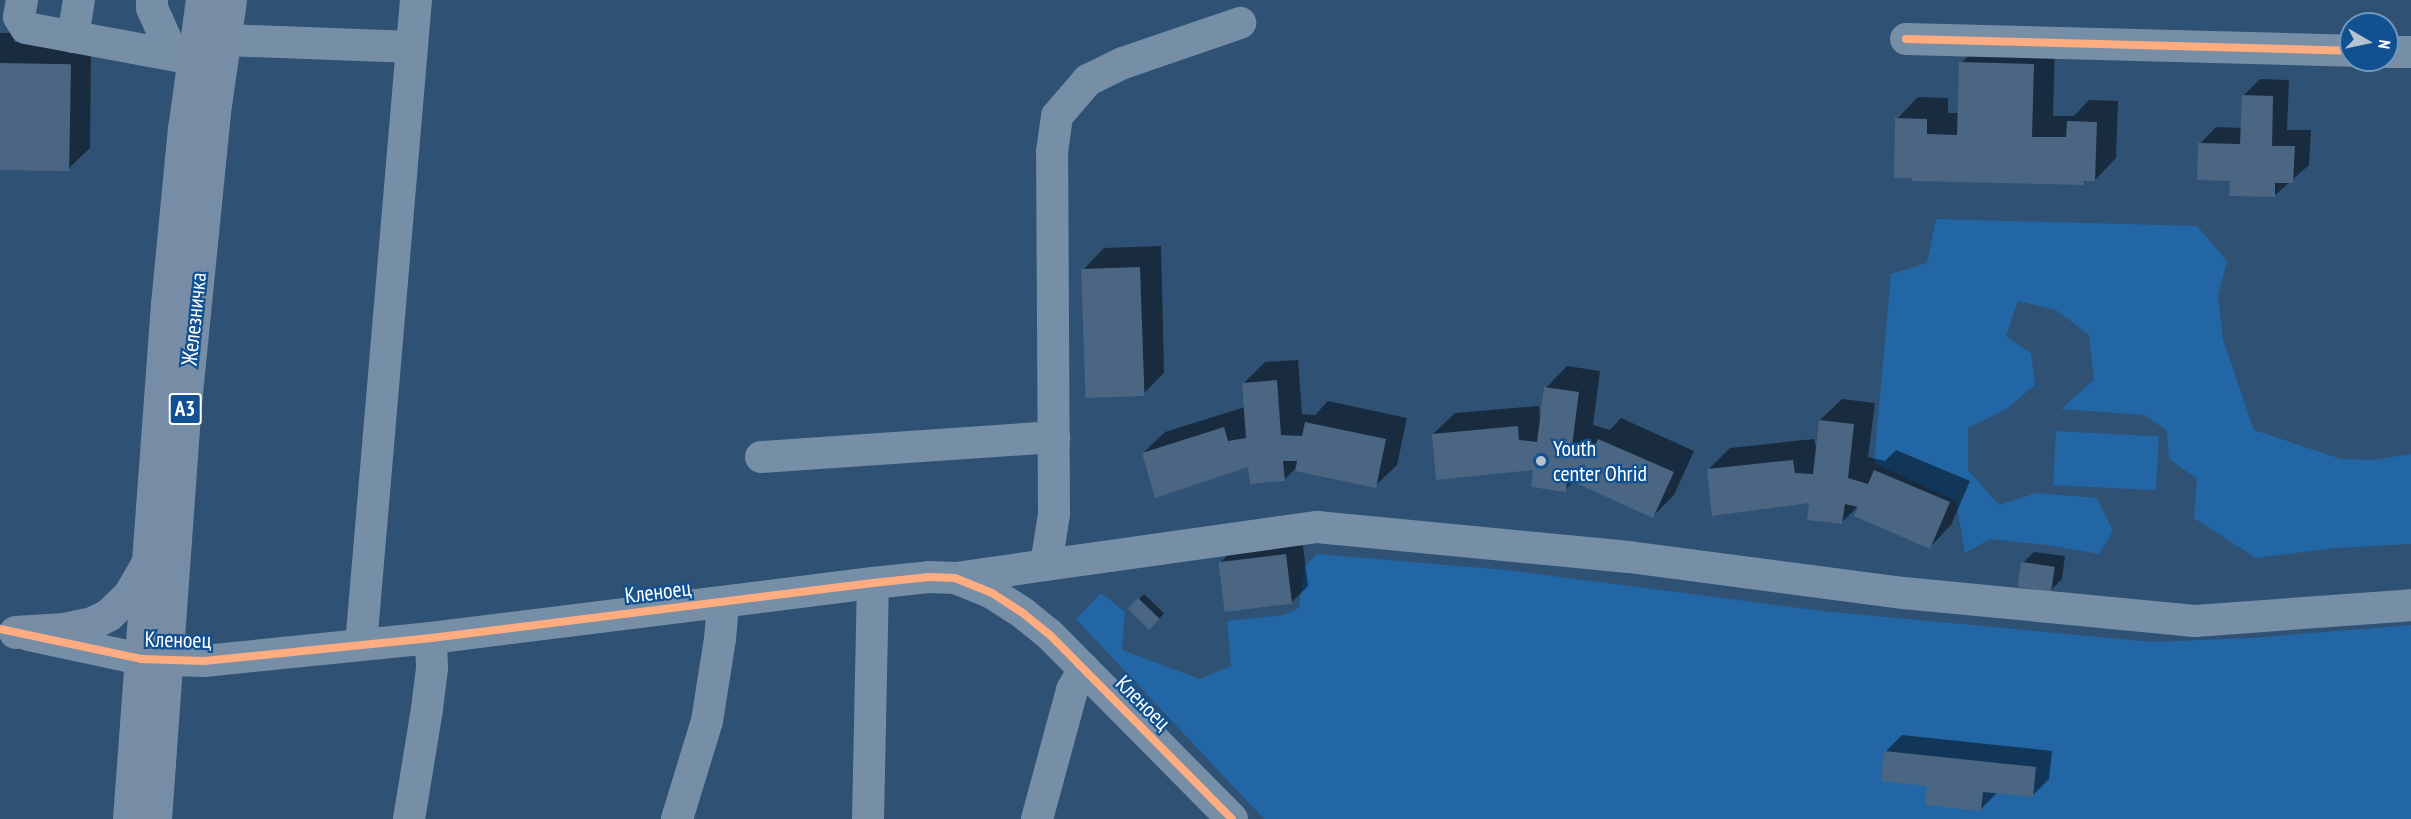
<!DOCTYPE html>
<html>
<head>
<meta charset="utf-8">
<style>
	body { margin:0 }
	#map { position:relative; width:2411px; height:819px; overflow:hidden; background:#2f5174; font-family:"PT Sans Narrow",sans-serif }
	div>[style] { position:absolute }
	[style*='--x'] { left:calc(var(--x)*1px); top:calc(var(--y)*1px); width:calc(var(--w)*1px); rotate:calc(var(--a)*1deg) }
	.green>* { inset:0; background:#2266a6; transform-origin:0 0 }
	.shadow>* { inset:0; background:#0007; transform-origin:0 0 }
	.building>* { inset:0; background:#4a6682; transform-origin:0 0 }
	.minor>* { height:32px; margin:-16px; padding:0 16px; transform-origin:16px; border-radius:16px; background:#768fa7 }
	.major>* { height:33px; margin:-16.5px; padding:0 16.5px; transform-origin:16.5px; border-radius:16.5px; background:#768da5 }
	.cycleway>* { height:8px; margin:-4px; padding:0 4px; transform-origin:4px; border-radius:4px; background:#ffac80 }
	.dots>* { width:16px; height:16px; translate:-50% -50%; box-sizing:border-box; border:3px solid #125191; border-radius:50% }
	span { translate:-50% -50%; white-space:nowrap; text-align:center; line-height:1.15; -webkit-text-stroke:4.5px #125191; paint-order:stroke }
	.shield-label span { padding:2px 4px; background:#125191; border:2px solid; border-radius:4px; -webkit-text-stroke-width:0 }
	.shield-label { font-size:21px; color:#fff; font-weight:700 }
	.street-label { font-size:22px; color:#fff }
	.poi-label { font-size:22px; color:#fff }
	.left { translate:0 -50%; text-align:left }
	.north { position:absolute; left:2339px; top:12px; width:60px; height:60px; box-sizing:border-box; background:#125191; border:2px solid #7197bd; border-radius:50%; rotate:99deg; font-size:16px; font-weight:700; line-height:24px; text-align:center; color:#fff }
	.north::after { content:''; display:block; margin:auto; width:21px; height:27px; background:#b6c2ce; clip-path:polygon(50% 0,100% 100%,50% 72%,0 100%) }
</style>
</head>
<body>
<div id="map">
	<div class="green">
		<div style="clip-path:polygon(1936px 219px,2197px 226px,2227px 261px,2218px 296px,2223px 340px,2254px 430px,2341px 459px,2373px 460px,2411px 454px,2411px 544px,2335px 548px,2256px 558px,2194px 518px,2197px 479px,2169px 459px,2167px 431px,2145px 415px,2061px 409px,2094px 380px,2089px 335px,2056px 310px,2018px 301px,2006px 336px,2031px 353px,2035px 385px,2005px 410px,1968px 428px,1968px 470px,1999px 505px,2036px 493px,2097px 498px,2113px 531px,2099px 554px,2047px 545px,1990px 539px,1965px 553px,1956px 501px,1874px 463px,1891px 274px,1927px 263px)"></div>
		<div style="left:2056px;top:431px;width:103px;height:54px;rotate:3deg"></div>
		<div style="clip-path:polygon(1317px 554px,1506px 570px,1822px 611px,2153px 642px,2250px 638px,2411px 625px,2411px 819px,1264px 819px,1076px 619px,1101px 593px,1125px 612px,1122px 650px,1200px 679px,1231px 666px,1227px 621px,1284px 615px,1299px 608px,1304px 567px)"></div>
	</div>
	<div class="shadow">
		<div style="clip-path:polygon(0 33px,14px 33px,14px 42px,91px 43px,90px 148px,68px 169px,0 168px)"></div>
		<div style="clip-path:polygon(1982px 42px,2055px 43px,2053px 116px,2074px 116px,2089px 100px,2118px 101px,2116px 158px,2095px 180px,2087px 179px,2083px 184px,1913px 179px,1897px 119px,1918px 97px,1948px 98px,1948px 113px,1959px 113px,1961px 63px)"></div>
		<div style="clip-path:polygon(2260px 79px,2289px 80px,2287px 130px,2311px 130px,2309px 165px,2274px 196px,2232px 179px,2200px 144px,2216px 127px,2242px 128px,2243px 96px)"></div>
		<div style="clip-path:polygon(1161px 246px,1164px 373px,1143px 394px,1083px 270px,1104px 248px)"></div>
		<div style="clip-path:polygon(1298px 360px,1302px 414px,1315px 415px,1328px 401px,1407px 418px,1397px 465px,1375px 486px,1298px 466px,1284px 480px,1250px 465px,1156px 496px,1143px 453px,1165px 432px,1245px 407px,1243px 384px,1265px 362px)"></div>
		<div style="clip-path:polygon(1567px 366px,1600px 371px,1593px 425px,1610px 430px,1621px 418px,1694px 451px,1674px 495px,1653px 516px,1586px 469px,1565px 490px,1535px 469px,1433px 434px,1455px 413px,1539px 406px,1540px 419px,1546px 388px)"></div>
		<div style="clip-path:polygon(1842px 399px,1875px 403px,1868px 457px,1885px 461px,1896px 450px,1970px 481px,1951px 525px,1930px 547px,1862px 502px,1842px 522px,1811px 502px,1709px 469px,1730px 448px,1814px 439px,1817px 451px,1820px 420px)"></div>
		<div style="clip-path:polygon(1302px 538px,1308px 586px,1292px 602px,1220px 563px,1236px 546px)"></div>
		<div style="clip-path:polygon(2034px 552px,2065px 556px,2062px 579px,2051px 590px,2023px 563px)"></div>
		<div style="left:1144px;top:594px;width:28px;height:21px;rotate:44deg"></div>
		<div style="clip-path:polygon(1902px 735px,2052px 751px,2049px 779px,2033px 795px,1997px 793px,1980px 810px,1929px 784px,1885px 752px)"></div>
	</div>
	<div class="building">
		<div style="clip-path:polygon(1959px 62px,2034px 64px,2032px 137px,2066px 137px,2067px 121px,2097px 122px,2095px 181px,2084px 181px,2084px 185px,1912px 181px,1912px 178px,1894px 178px,1895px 118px,1927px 119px,1927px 134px,1957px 135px)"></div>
		<div style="left:0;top:63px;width:71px;height:107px;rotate:1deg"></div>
		<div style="clip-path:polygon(2242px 95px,2273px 96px,2272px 146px,2295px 146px,2293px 183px,2275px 183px,2275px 197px,2229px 196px,2230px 181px,2197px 180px,2198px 143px,2240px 144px)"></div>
		<div style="left:1140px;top:267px;width:129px;height:59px;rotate:88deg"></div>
		<div style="clip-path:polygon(1277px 380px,1281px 435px,1302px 436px,1305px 422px,1386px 439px,1376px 488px,1295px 471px,1297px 461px,1283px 461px,1285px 481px,1250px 484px,1248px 467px,1155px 498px,1142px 453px,1224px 427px,1228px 441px,1246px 438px,1242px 383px)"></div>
		<div style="clip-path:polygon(1544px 387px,1579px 392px,1572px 446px,1592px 452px,1598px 439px,1674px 472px,1653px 518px,1578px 484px,1582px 475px,1568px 472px,1566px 492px,1531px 487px,1533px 470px,1436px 480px,1432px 434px,1518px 426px,1519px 440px,1537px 442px)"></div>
		<div style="clip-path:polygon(1819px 420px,1854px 424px,1848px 478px,1868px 484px,1874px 470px,1950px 502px,1930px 549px,1854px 516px,1858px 507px,1845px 504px,1842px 524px,1807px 520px,1809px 503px,1712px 516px,1707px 469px,1793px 460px,1795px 473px,1813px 474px)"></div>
		<div style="left:1286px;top:554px;width:50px;height:68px;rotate:83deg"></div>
		<div style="left:2021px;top:562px;width:34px;height:25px;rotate:8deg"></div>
		<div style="left:1138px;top:598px;width:30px;height:15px;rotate:44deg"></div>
		<div style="clip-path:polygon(1884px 751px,2036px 767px,2033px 797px,1983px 792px,1981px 811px,1925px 805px,1927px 786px,1881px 781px)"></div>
	</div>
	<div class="minor">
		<div style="--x:22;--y:0;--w:17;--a:100"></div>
		<div style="--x:19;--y:17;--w:13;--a:58"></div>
		<div style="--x:26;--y:28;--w:171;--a:10.5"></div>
		<div style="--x:152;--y:0;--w:8;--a:90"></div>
		<div style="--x:152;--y:8;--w:37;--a:66"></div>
		<div style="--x:167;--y:42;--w:17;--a:54"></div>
		<div style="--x:73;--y:37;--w:37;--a:-81"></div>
		<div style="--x:1906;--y:39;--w:445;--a:1.5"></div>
		<div style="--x:224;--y:40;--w:188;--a:2.1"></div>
		<div style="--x:2387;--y:52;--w:24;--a:0"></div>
		<div style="--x:761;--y:457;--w:294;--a:-3.9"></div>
		<div style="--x:1046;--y:565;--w:274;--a:-8"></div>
		<div style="--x:1317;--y:527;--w:313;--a:5.5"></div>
		<div style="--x:1629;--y:557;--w:277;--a:7.5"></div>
		<div style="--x:1904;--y:593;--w:292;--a:5.5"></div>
		<div style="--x:2195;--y:621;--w:217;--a:-4.2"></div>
		<div style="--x:956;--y:578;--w:91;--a:-8.2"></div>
		<div style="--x:1046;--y:565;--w:52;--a:-81.1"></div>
		<div style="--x:1054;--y:514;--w:362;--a:-90.3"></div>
		<div style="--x:1052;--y:152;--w:36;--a:-82"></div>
		<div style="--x:1057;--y:116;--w:48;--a:-49.3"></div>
		<div style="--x:1088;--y:80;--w:39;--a:-26"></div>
		<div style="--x:1123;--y:63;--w:124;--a:-18.9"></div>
		<div style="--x:29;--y:635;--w:115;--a:12.1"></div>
		<div style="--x:141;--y:659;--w:63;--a:1.8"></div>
		<div style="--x:204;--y:661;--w:228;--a:-5.8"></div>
		<div style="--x:431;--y:638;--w:445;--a:-7.1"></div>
		<div style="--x:873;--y:583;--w:56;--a:-6.1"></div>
		<div style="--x:929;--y:577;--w:26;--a:2"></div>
		<div style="--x:955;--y:578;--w:40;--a:22"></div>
		<div style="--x:992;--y:593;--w:38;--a:33"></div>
		<div style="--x:1024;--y:614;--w:32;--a:39"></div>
		<div style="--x:1049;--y:634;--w:260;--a:45.3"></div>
		<div style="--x:361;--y:645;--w:647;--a:-85.13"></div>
		<div style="--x:409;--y:819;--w:111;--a:-80.7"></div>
		<div style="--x:427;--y:709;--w:41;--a:-83"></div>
		<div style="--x:432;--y:668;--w:30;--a:-92"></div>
		<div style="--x:677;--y:819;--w:102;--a:-73"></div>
		<div style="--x:707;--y:721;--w:83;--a:-81"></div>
		<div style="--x:720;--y:639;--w:37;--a:-85"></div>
		<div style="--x:868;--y:819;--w:236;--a:-88.8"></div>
		<div style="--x:1037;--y:819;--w:134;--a:-74.8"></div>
		<div style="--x:1072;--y:690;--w:24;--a:-60"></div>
	</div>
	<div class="major">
		<div style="--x:15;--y:632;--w:49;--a:-3.5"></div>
		<div style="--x:64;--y:629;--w:29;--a:-12"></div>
		<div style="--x:92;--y:623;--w:18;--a:-27"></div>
		<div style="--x:108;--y:615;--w:29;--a:-44"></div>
		<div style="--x:129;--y:595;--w:34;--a:-60"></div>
		<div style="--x:129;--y:819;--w:516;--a:-85.78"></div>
		<div style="--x:167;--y:304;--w:176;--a:-84.5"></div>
		<div style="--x:184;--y:129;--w:130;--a:-82.1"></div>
		<div style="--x:155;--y:819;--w:407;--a:-85.9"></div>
		<div style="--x:184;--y:413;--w:310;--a:-84.3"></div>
		<div style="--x:215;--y:105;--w:106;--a:-81.9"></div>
	</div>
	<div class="cycleway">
		<div style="--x:1906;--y:39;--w:445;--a:1.5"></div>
		<div style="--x:0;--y:629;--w:144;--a:12"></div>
		<div style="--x:141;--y:659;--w:63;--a:1.8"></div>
		<div style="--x:204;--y:661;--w:228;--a:-5.8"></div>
		<div style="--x:431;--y:638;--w:445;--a:-7.1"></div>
		<div style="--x:873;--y:583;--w:56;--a:-6.1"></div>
		<div style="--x:929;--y:577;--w:26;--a:2"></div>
		<div style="--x:955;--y:578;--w:40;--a:22"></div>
		<div style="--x:992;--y:593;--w:38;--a:33"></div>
		<div style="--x:1024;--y:614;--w:32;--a:39"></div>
		<div style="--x:1049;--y:634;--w:260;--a:45.3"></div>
	</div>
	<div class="dots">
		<div style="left:1541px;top:461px;background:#b6c2ce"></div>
	</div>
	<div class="shield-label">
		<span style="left:185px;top:409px">A3</span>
	</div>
	<div class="street-label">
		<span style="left:194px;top:319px;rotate:-84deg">Железничка</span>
		<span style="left:658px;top:592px;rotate:-7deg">Кленоец</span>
		<span style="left:178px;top:640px;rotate:1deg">Кленоец</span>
		<span style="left:1143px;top:703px;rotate:45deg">Кленоец</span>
	</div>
	<div class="poi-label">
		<span class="left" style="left:1553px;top:461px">Youth<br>center Ohrid</span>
	</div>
	<div class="north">N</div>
</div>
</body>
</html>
